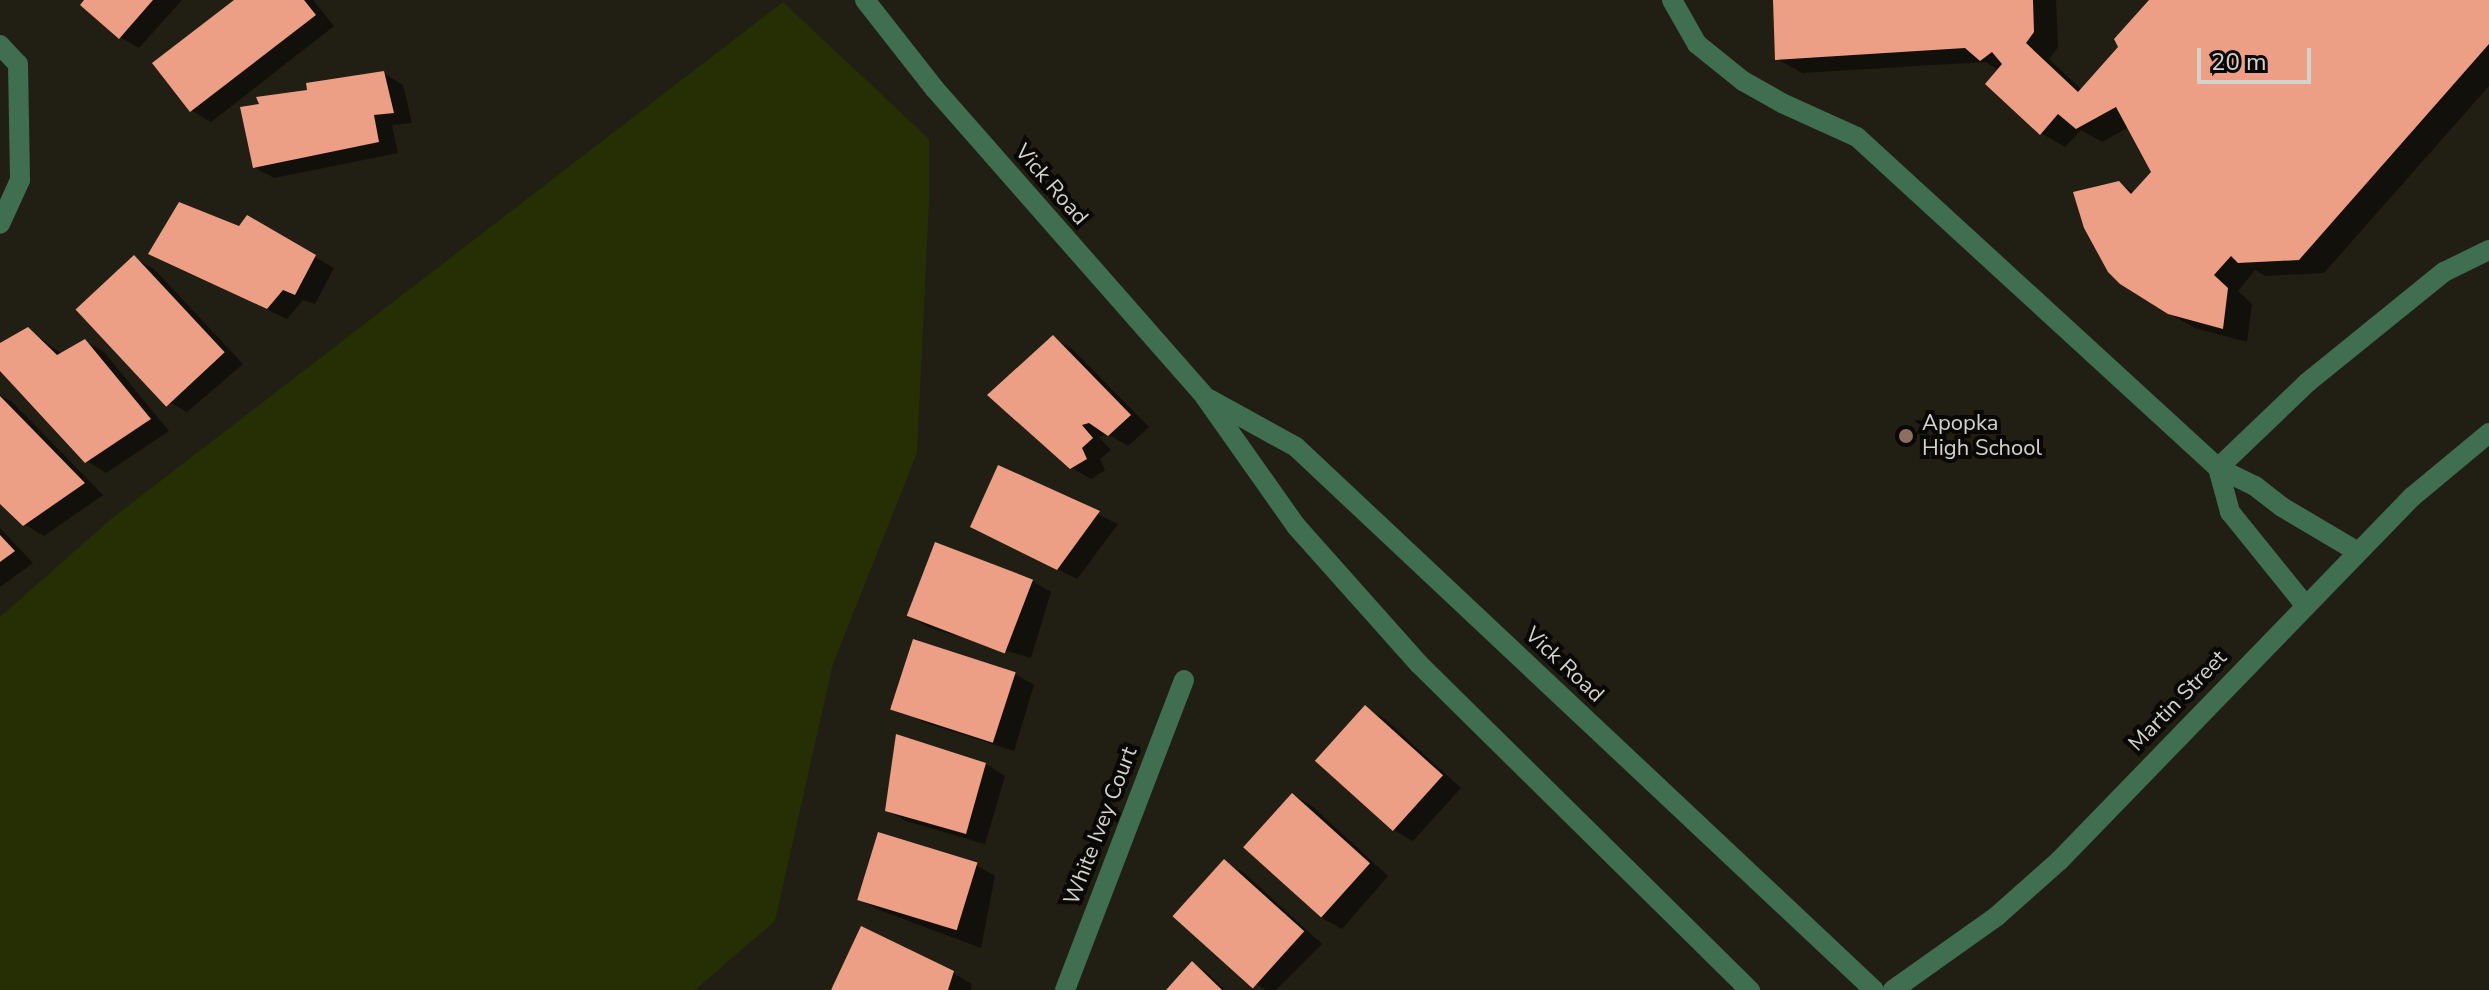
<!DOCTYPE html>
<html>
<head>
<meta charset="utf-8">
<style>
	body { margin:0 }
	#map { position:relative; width:2489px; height:990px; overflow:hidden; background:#211e13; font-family:"Nunito Sans",sans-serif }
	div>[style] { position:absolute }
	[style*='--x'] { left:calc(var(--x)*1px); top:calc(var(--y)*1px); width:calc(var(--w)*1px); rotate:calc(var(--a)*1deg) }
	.green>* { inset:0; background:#262e04 }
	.shadow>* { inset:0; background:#0007 }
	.building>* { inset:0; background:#ec9f84; transform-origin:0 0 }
	.minor>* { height:20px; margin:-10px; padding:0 10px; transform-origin:10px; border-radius:10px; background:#3f6e50 }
	.dots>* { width:22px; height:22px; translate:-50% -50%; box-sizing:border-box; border:4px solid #090805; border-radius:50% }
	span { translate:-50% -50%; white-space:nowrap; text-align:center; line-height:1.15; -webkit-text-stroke:8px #090805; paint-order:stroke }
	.street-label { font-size:22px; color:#d4d3cb }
	.poi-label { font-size:22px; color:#d4d3cb }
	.left { translate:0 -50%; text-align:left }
	.scale { position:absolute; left:2197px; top:48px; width:114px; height:36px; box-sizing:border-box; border:4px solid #d4d3cb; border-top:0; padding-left:10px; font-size:24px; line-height:28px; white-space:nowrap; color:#d4d3cb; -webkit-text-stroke:6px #090805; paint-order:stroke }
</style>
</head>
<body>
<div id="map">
	<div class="green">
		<div style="clip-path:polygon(783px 2px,929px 139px,929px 203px,917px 453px,833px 664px,775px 921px,695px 990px,0 990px,0 617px,111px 519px)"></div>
	</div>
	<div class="shadow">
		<div style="clip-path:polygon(86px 0,182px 0,139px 48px,120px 37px)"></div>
		<div style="clip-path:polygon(237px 0,313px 0,334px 26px,211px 122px,191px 110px)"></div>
		<div style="clip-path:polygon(1775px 0,2056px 0,2058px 47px,2049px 59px,2082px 90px,2120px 47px,2151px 0,2489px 0,2489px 86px,2324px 273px,2265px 276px,2255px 270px,2238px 291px,2252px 304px,2247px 342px,2195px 328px,2169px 313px,2118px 183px,2135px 193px,2154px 172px,2129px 127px,2102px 142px,2081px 130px,2065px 147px,2041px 133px,1999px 70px,1985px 62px,1802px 73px,1777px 59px)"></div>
		<div style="clip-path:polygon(383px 73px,403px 85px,412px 123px,392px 125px,398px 153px,274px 178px,254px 167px,309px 91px)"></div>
		<div style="clip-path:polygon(247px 218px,334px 268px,315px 304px,303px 300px,287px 319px,150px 254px,239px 228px)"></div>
		<div style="clip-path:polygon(134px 258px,154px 269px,243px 364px,187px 412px,167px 401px)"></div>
		<div style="clip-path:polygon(28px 329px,62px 354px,85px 341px,104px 352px,169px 431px,106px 473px,87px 461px,0 368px,0 346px)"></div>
		<div style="clip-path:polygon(1053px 338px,1072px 349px,1149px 427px,1128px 446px,1108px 434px,1099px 437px,1111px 450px,1100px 459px,1105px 470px,1091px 479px,1072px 468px)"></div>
		<div style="clip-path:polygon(0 395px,12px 402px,103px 495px,44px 536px,24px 524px,0 501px)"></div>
		<div style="clip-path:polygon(999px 467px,1118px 524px,1077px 579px,992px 537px)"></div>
		<div style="clip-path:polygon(0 528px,33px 563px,0 587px)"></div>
		<div style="clip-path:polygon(1032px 581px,1051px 592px,1031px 658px,930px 628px,911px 617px)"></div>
		<div style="clip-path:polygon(1015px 674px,1034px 685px,1014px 751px,923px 722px,904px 711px)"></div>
		<div style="clip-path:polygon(1365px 708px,1385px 719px,1461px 788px,1413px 841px,1394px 830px)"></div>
		<div style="clip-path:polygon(986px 764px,1005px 776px,985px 844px,906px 821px,887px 810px)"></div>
		<div style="clip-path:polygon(1293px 795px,1312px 806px,1388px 876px,1342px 929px,1322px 918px,1246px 848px)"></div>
		<div style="clip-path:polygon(1224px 862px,1244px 873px,1322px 944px,1276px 990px,1266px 990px,1253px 982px)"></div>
		<div style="clip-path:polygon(976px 865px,995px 876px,981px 948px,879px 910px,859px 899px)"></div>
		<div style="clip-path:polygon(1193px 964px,1206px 972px,1225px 990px,1168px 990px)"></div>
		<div style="clip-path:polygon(953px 973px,972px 984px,971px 990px,834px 990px)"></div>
	</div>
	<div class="building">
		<div style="clip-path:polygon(84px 0,153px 0,119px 39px,80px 5px)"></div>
		<div style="clip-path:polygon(234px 0,304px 0,316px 15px,190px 112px,152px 63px)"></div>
		<div style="clip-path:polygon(1773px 0,2033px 0,2034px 32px,2026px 43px,2078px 92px,2118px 47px,2114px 39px,2149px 0,2489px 0,2489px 44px,2299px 260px,2238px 263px,2231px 256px,2214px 275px,2228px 288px,2223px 329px,2168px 314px,2120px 284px,2108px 272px,2084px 228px,2073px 192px,2119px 181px,2131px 194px,2151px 172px,2116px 107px,2076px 129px,2058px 114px,2040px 135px,1985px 84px,2002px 64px,1992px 52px,1980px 61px,1965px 48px,1775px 60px)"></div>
		<div style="clip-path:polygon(384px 71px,394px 113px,374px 115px,379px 142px,253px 168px,240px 107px,259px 104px,256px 97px,307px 90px,306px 83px)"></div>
		<div style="clip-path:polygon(179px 202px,239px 226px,247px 215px,316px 255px,295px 295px,283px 290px,267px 309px,148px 254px)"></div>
		<div style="left:134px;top:255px;width:133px;height:80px;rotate:47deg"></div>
		<div style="clip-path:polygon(28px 327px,57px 355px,85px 339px,151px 419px,85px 463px,0 371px,0 343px)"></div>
		<div style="clip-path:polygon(1053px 335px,1131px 415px,1108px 436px,1089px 423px,1082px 425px,1093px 438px,1082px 448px,1087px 459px,1070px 469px,987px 395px)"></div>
		<div style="clip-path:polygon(0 396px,85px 483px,23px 526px,0 504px)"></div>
		<div style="clip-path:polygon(998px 465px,1100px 511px,1057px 570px,970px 527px)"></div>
		<div style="clip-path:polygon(0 535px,15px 551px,0 562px)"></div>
		<div style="left:935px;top:542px;width:105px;height:79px;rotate:21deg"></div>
		<div style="left:913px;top:639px;width:108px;height:74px;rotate:18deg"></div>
		<div style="left:1365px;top:705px;width:105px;height:75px;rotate:42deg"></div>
		<div style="clip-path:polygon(896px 734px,986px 763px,966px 834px,885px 811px)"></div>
		<div style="left:1292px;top:793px;width:105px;height:73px;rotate:42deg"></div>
		<div style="left:878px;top:832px;width:104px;height:71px;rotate:17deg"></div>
		<div style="left:1224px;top:859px;width:108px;height:77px;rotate:42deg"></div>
		<div style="clip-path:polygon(861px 926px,954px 971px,948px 990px,831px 990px)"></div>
		<div style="clip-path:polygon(1192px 961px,1222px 990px,1166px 990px)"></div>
	</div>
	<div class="minor">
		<div style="--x:865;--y:0;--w:112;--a:51.9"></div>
		<div style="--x:934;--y:88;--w:411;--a:48.7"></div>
		<div style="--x:1205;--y:397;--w:158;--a:54.8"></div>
		<div style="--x:1296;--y:526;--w:185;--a:48.3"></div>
		<div style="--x:1419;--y:664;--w:465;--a:44.6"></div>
		<div style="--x:1672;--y:0;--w:51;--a:60.4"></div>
		<div style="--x:1697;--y:44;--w:59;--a:38.8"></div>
		<div style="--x:1743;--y:81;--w:45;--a:29.4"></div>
		<div style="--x:1782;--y:103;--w:82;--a:24.4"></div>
		<div style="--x:1857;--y:137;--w:490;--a:42.5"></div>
		<div style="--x:2218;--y:468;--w:41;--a:25.9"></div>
		<div style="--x:2255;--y:486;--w:34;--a:38"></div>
		<div style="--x:2282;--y:507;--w:88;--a:30.6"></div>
		<div style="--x:0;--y:45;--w:26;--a:47"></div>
		<div style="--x:18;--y:64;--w:116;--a:89"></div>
		<div style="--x:20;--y:180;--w:48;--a:114.4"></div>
		<div style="--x:1209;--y:399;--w:99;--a:28.9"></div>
		<div style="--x:1296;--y:447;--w:793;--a:43.21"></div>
		<div style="--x:2218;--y:468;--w:124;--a:-43.7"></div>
		<div style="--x:2308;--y:382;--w:175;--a:-39"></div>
		<div style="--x:2444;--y:272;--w:50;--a:-26.1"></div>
		<div style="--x:2218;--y:468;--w:46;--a:74.7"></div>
		<div style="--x:2230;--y:512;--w:119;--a:51.1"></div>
		<div style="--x:1065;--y:990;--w:332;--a:-69"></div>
		<div style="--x:1893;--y:990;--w:128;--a:-35.4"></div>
		<div style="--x:1997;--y:916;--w:83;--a:-41.6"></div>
		<div style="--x:2059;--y:861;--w:507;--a:-45.88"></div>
		<div style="--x:2412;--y:497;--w:100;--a:-39.7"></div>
	</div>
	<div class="dots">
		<div style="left:1906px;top:436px;background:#8d6e63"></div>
	</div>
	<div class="street-label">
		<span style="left:1051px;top:185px;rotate:49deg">Vick Road</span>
		<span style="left:1564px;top:665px;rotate:43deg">Vick Road</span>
		<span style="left:2178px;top:701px;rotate:-46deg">Martin Street</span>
		<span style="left:1101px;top:826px;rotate:-69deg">White Ivey Court</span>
	</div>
	<div class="poi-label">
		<span class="left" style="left:1922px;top:436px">Apopka<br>High School</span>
	</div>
	<div class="scale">20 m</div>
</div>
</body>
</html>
